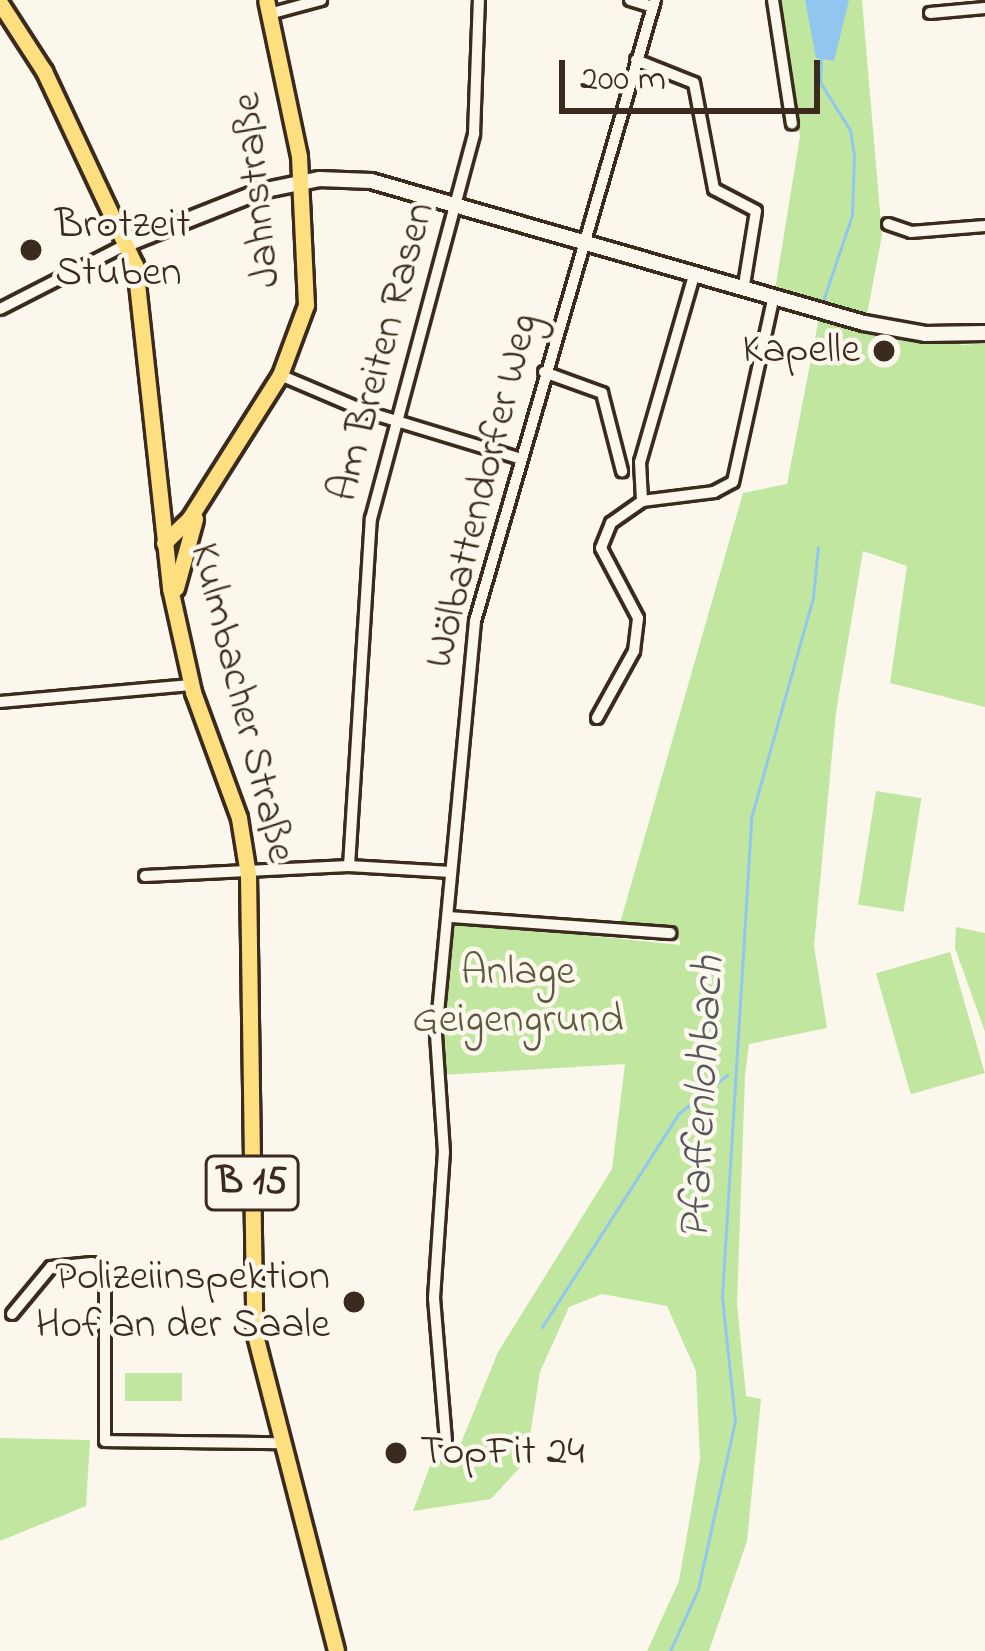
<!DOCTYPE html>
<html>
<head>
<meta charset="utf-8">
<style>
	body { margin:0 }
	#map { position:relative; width:985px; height:1651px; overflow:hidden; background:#fbf7ec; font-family:"Indie Flower",sans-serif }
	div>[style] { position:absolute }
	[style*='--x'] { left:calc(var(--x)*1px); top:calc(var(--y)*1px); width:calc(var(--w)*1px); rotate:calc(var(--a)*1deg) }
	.green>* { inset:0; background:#c1e6a0; transform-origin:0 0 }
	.water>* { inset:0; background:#91c6ef }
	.stream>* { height:3px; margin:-1.5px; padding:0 1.5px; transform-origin:1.5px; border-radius:1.5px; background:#91c6ef }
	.roads { filter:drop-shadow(3px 0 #3b2a1e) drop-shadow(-3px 0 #3b2a1e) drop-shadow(0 3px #3b2a1e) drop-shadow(0 -3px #3b2a1e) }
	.street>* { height:10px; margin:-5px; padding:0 5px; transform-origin:5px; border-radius:5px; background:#fbf7ec }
	.secondary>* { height:14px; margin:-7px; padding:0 7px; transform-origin:7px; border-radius:7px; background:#fbf7ec }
	.primary>* { height:15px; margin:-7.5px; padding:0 7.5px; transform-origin:7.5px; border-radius:7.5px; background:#fedf80 }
	.dots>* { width:33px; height:33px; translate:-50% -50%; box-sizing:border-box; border:6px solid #fbf7ec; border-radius:50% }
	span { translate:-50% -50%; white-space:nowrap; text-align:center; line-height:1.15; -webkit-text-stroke:9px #fbf7ec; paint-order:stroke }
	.shield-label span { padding:3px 9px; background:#fbf7ec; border:3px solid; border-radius:9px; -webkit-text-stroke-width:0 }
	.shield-label { font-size:39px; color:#3b2a1e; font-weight:700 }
	.street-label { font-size:42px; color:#3b2a1e }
	.poi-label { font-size:42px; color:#3b2a1e }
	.left { translate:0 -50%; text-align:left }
	.right { translate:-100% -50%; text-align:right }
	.park-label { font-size:42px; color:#5c593e }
	.water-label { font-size:45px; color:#55595d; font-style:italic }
	.scale { position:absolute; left:559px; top:60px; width:261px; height:54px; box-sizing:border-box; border:6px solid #3b2a1e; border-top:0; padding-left:15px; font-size:36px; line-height:42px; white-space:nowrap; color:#3b2a1e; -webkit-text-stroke:9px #fbf7ec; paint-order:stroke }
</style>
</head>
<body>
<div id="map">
	<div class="green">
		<div style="clip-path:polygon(778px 0,862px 0,882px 235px,866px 320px,963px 345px,985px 343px,985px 707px,890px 683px,907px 566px,863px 551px,836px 712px,814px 946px,827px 1028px,749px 1044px,745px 1076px,737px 1304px,746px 1396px,761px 1399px,747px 1541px,709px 1651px,647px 1651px,679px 1581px,700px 1459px,696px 1371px,667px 1306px,602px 1294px,569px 1307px,540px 1372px,526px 1461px,491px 1499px,413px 1511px,432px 1461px,455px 1458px,498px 1352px,612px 1169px,625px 1064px,441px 1075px,444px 1033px,454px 922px,681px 945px,675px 928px,620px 923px,743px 493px,787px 484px,821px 307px,775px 290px,800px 136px)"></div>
		<div style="left:876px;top:791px;width:46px;height:115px;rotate:9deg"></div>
		<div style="clip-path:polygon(956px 927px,985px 933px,985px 1032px,955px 948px)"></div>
		<div style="left:950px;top:952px;width:126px;height:77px;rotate:74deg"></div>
		<div style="left:125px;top:1373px;width:57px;height:28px"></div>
		<div style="clip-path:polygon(0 1438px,90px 1440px,86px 1506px,0 1541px)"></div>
	</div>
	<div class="water">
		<div style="clip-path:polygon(805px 0,849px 0,834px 61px,816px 58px)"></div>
	</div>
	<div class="stream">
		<div style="--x:821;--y:57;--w:25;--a:92"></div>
		<div style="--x:820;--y:82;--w:57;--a:58"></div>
		<div style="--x:850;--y:130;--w:24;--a:81"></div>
		<div style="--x:854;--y:154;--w:61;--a:91.9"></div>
		<div style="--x:852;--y:215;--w:94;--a:108.6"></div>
		<div style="--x:542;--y:1327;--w:253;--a:-57.4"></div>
		<div style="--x:678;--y:1114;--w:63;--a:-38.5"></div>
		<div style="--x:670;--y:1651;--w:68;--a:-65.7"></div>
		<div style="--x:698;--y:1589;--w:172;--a:-77.6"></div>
		<div style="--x:735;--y:1421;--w:125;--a:-96"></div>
		<div style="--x:722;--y:1297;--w:480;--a:-86.5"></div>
		<div style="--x:751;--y:818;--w:230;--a:-74.3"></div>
		<div style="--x:813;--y:597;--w:50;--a:-84.3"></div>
	</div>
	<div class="roads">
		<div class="street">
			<div style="--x:630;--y:0;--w:24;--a:17"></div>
			<div style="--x:773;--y:0;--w:125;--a:81.3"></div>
			<div style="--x:930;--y:13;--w:55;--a:-5.2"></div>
			<div style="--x:269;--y:14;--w:54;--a:-15.1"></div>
			<div style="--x:636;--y:60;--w:62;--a:21.6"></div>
			<div style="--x:694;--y:83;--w:108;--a:79.3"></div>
			<div style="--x:714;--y:189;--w:47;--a:27.6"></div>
			<div style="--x:756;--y:211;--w:75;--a:99.2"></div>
			<div style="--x:888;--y:224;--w:24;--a:19"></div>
			<div style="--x:911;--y:232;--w:74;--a:-4.6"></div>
			<div style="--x:695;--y:272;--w:198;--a:106.1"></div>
			<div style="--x:640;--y:462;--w:39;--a:87"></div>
			<div style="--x:642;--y:501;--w:73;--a:-7.1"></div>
			<div style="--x:714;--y:492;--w:21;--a:-28"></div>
			<div style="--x:733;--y:482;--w:190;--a:-77.6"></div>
			<div style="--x:0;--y:309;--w:143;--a:-27.1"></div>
			<div style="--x:544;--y:372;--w:62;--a:19.9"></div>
			<div style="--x:602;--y:393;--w:81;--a:75.6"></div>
			<div style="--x:280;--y:375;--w:95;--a:23"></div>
			<div style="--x:367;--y:412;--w:158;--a:16.9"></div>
			<div style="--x:0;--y:702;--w:192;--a:-5.1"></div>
			<div style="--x:597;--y:718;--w:77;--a:-61.1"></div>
			<div style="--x:634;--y:651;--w:33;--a:-83"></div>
			<div style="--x:638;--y:618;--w:79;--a:-117.9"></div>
			<div style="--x:601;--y:548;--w:27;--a:-68"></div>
			<div style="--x:611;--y:523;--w:38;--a:-35"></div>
			<div style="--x:349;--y:866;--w:348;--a:-86.4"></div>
			<div style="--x:371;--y:519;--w:399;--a:-75"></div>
			<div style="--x:474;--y:134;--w:134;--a:-87.9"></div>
			<div style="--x:145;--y:876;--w:204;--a:-2.8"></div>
			<div style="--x:349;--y:866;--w:102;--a:3.4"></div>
			<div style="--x:450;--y:917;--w:221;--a:4.2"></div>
			<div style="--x:12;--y:1314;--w:61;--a:-50.3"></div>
			<div style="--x:51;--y:1267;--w:41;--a:-5.6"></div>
			<div style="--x:92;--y:1263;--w:20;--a:49"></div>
			<div style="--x:105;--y:1278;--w:163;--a:90"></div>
			<div style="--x:105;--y:1441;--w:172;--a:0.7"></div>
			<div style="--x:446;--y:1441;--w:144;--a:-94.8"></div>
			<div style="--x:434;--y:1298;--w:146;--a:-86.1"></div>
			<div style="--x:444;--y:1152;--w:118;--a:-93.9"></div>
			<div style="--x:436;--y:1034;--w:415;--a:-84.6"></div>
			<div style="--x:475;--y:621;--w:647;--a:-73.84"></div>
		</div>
		<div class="secondary">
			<div style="--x:127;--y:244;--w:144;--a:-21.6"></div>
			<div style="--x:261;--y:191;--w:59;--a:-11.7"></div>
			<div style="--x:319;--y:179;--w:52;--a:2.2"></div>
			<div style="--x:371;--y:181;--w:513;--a:16.07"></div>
			<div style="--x:864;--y:323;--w:62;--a:10.2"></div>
			<div style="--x:925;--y:334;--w:60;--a:-1"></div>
		</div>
		<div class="primary">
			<div style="--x:0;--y:3;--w:81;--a:57.1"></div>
			<div style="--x:44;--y:71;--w:214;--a:64.9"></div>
			<div style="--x:135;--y:265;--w:325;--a:83.8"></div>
			<div style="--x:170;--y:588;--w:107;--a:77.5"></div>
			<div style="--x:193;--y:692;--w:134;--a:69.9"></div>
			<div style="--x:239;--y:818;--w:57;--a:80.9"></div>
			<div style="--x:248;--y:874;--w:457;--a:89.2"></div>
			<div style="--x:254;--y:1331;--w:330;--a:75.6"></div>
			<div style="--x:164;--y:543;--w:35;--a:-44"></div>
			<div style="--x:189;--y:519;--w:170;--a:-57.7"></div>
			<div style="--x:280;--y:375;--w:75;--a:-69.6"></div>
			<div style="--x:306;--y:305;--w:149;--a:-92.7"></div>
			<div style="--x:299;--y:156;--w:159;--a:-101.9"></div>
			<div style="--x:176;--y:588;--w:72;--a:-74.6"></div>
		</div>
	</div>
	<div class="dots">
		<div style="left:31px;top:250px;background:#3b2a1e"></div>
		<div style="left:884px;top:351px;background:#3b2a1e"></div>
		<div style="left:354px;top:1302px;background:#3b2a1e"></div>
		<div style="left:396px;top:1453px;background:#3b2a1e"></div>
	</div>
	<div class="shield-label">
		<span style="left:252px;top:1183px">B 15</span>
	</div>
	<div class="street-label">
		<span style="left:258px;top:190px;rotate:-96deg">Jahnstraße</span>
		<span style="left:383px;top:352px;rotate:-75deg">Am Breiten Rasen</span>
		<span style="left:483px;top:491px;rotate:-76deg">Wölbattendorfer Weg</span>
		<span style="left:241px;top:703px;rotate:76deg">Kulmbacher Straße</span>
	</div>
	<div class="poi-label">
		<span class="left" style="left:55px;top:250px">Brotzeit<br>Stuben</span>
		<span class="right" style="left:860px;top:351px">Kapelle</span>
		<span class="right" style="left:330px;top:1302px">Polizeiinspektion<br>Hof an der Saale</span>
		<span class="left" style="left:420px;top:1453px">TopFit 24</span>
	</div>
	<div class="park-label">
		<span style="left:518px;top:997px">Anlage<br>Geigengrund</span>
	</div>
	<div class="water-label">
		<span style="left:704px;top:1098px;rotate:-87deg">Pfaffenlohbach</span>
	</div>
	<div class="scale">200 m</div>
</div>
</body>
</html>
